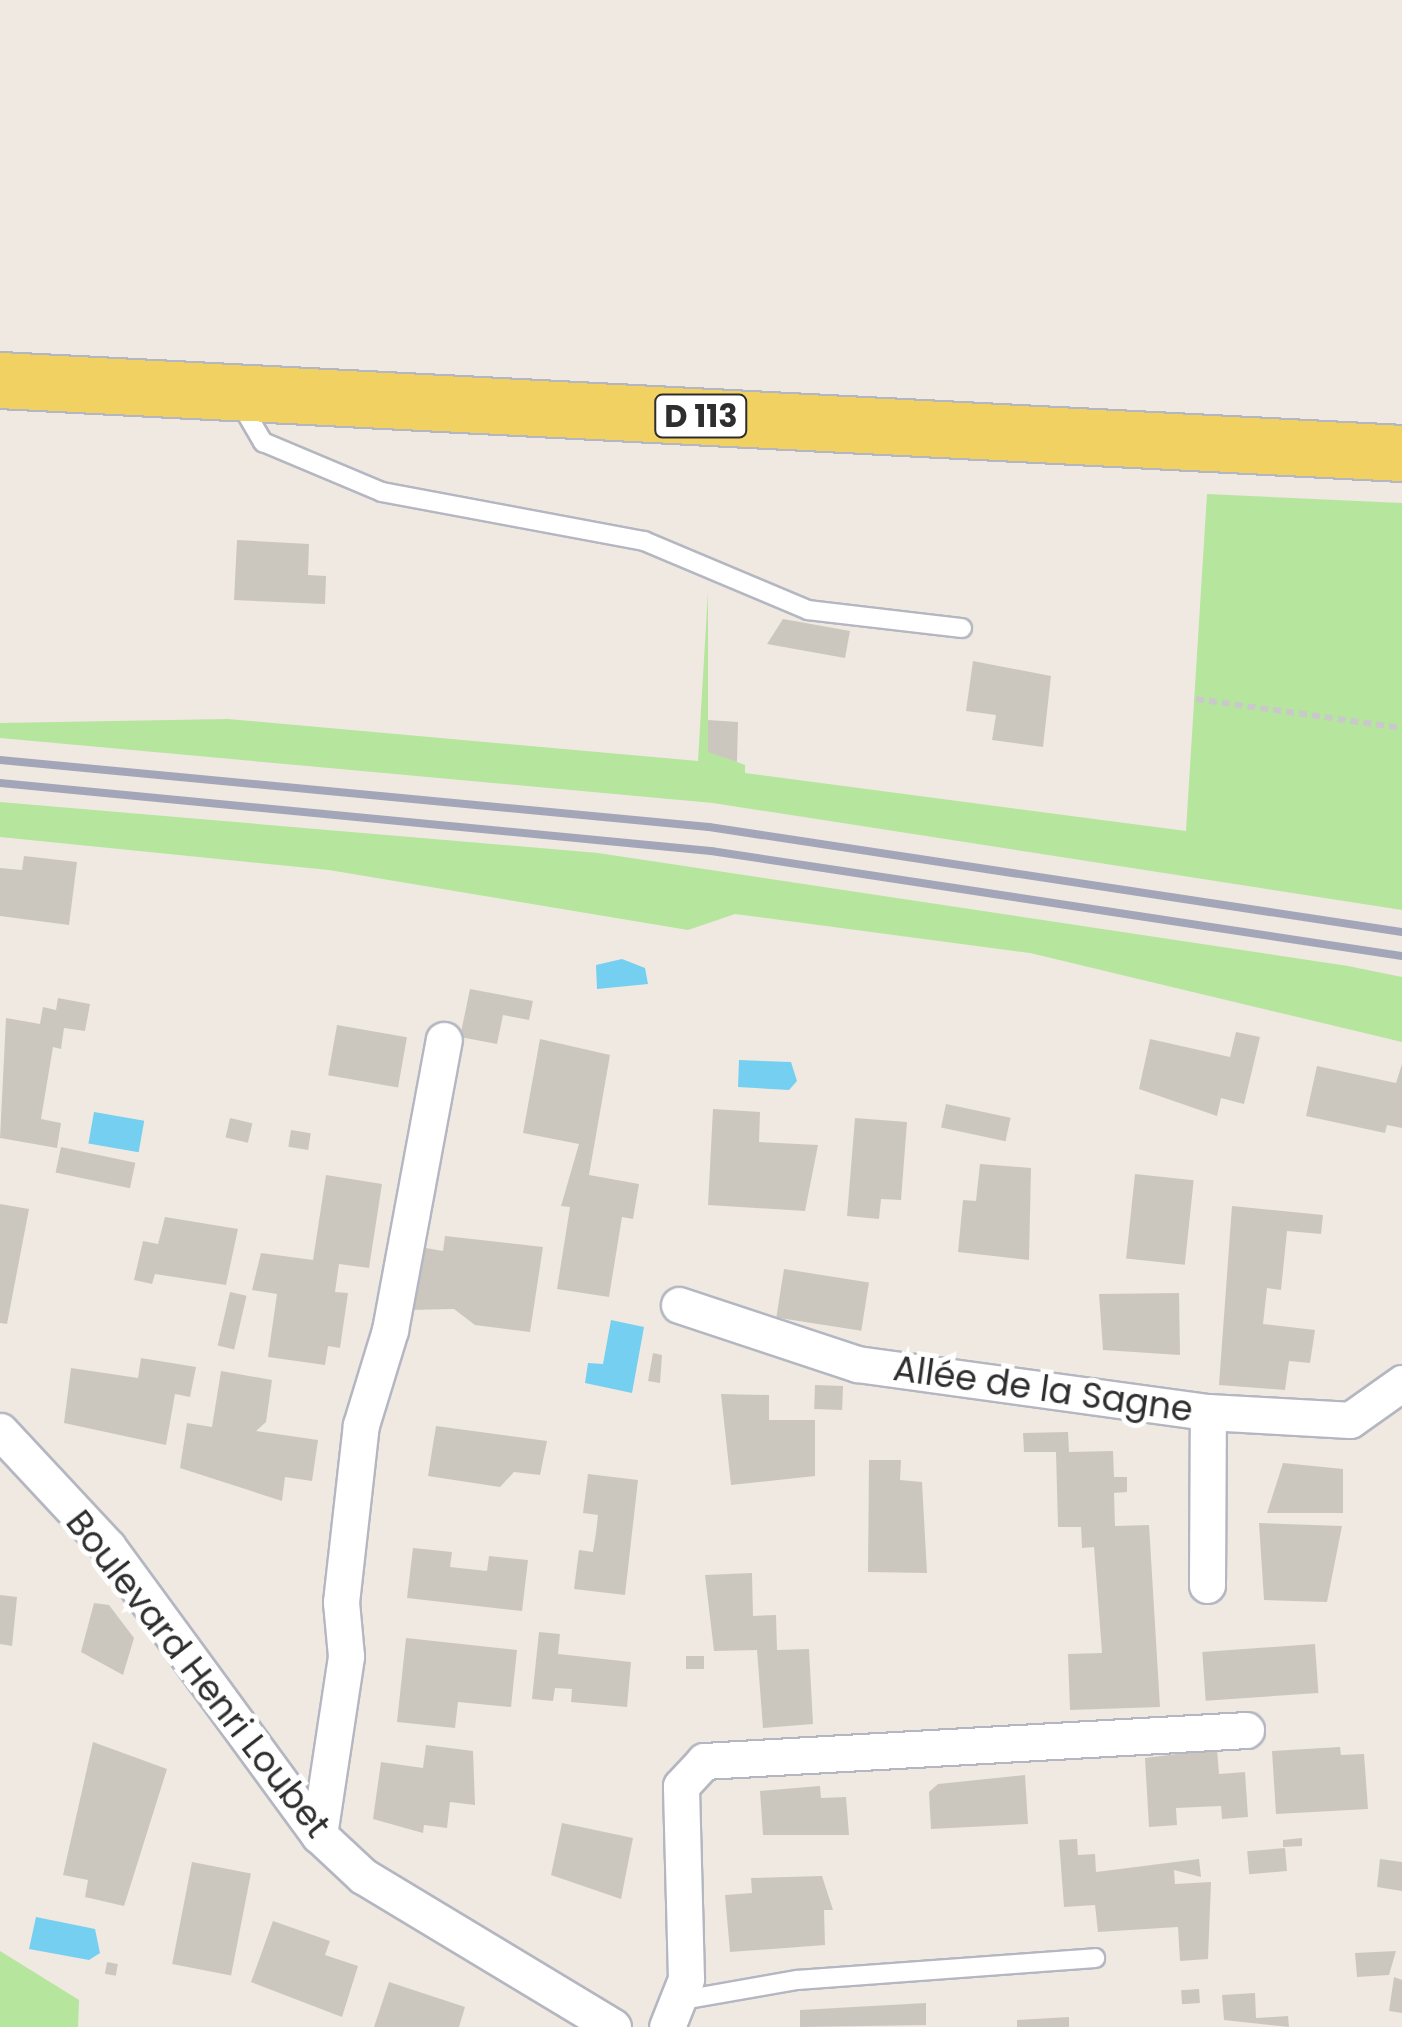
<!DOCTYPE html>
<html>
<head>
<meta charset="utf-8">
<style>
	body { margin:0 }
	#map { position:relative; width:1402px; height:2027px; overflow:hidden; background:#efe9e1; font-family:Poppins,sans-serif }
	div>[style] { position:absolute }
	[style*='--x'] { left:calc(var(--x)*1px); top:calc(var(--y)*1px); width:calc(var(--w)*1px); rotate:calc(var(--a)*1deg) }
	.green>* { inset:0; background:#b6e59e }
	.water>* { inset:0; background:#75cff0; transform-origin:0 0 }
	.building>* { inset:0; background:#cbc7bf; transform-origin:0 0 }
	.path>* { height:6px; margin-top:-3px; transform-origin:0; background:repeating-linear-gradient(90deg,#c9c9c9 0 8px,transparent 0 13px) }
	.roads { filter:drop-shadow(2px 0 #b4b7c1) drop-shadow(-2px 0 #b4b7c1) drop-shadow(0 2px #b4b7c1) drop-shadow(0 -2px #b4b7c1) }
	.service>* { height:18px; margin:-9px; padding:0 9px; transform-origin:9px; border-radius:9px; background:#fff }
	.minor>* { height:35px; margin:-17.5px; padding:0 17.5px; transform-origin:17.5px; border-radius:17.5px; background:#fff }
	.primary>* { height:55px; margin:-27.5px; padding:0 27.5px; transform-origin:27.5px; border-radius:27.5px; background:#f2d163 }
	.rail>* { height:8px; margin:-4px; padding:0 4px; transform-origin:4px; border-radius:4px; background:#a3a6b8 }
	span { translate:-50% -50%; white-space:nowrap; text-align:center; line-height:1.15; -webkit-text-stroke:10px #fff; paint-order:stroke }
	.shield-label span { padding:2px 8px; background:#fff; border:2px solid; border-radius:8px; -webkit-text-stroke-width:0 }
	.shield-label { font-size:32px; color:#2e2e2e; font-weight:700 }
	.street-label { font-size:35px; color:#2e2e2e }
</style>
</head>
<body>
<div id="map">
	<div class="green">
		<div style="clip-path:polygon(1207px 494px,1402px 503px,1402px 910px,713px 803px,0 738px,0 723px,228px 719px,698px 761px,708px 592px,708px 751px,745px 765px,745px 773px,1186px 831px)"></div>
		<div style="clip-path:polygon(0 802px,598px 853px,1348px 966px,1402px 977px,1402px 1042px,1030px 953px,735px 914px,688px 930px,329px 870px,0 837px)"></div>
		<div style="clip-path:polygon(0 1951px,79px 2000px,78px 2027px,0 2027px)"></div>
	</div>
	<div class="water">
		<div style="clip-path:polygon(622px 959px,645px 968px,648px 984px,597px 989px,596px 965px)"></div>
		<div style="clip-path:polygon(739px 1060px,791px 1062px,797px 1081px,789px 1090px,738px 1087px)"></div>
		<div style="left:94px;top:1112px;width:51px;height:32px;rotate:10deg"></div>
		<div style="clip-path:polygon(611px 1320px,644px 1327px,632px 1393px,585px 1383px,588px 1363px,603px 1364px)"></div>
		<div style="clip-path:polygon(36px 1917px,95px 1929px,100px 1953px,89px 1960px,29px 1949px)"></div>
	</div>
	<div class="building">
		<div style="clip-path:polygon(237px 540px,309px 544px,308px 575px,326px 576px,325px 604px,234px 600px)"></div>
		<div style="clip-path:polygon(783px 619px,850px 631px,845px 658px,767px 644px)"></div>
		<div style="clip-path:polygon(973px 661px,1051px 676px,1043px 747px,992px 740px,996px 715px,966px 711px)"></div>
		<div style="clip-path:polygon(708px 720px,738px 722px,737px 762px,708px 752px)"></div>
		<div style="clip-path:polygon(24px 856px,77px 862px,69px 925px,0 916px,0 868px,22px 870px)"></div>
		<div style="clip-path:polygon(470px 989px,533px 1001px,529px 1020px,503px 1015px,497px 1044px,460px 1037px)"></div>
		<div style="clip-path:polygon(58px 998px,90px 1004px,85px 1031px,64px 1028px,61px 1049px,53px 1047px,41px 1119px,61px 1123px,57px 1148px,0 1138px,6px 1018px,40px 1024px,43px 1007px,56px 1010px)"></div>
		<div style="left:337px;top:1025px;width:71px;height:51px;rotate:10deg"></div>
		<div style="clip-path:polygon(1236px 1032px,1260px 1037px,1244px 1104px,1221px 1098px,1217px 1116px,1139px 1089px,1150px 1039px,1230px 1057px)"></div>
		<div style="clip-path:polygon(540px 1039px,610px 1055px,589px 1175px,639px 1184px,633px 1219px,622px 1217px,609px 1297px,557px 1289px,570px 1207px,561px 1206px,579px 1144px,523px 1133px)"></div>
		<div style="clip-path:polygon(1402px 1064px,1402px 1128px,1387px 1125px,1385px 1133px,1306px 1116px,1317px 1066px,1396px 1083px)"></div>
		<div style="left:946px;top:1104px;width:66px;height:24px;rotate:12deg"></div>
		<div style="clip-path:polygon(713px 1109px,760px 1112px,759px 1142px,818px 1145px,805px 1211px,708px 1205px)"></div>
		<div style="left:230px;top:1118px;width:23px;height:20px;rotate:13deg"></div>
		<div style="clip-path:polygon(855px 1118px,907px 1122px,901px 1200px,881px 1199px,879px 1219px,847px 1216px)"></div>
		<div style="left:291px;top:1130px;width:20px;height:17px;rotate:9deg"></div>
		<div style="left:61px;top:1147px;width:76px;height:26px;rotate:12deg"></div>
		<div style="clip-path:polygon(980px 1164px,1031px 1168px,1029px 1260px,958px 1252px,963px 1200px,976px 1201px)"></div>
		<div style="left:1135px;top:1174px;width:59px;height:85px;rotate:6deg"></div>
		<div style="clip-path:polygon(326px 1175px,382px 1184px,369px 1268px,339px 1264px,335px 1292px,348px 1293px,340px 1348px,328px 1346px,325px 1365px,268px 1357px,277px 1294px,252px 1290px,261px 1253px,313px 1260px)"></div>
		<div style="clip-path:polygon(0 1204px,29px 1209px,7px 1324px,0 1323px)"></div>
		<div style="clip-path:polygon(1232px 1206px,1323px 1215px,1321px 1234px,1287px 1231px,1281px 1290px,1267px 1288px,1263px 1324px,1315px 1330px,1310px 1363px,1289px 1361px,1285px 1390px,1219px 1385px)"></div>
		<div style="clip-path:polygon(165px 1217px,238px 1229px,226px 1285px,155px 1274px,152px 1284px,134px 1280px,143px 1241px,158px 1244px)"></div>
		<div style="clip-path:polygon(445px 1236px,543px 1247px,530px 1332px,475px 1325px,454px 1309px,409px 1310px,420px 1247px,443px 1251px)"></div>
		<div style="left:784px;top:1269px;width:86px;height:49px;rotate:9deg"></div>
		<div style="left:230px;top:1292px;width:17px;height:55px;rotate:13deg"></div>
		<div style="clip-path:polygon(1179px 1293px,1180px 1355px,1103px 1350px,1099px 1294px)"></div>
		<div style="clip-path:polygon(653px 1353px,662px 1355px,660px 1383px,648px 1381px)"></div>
		<div style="clip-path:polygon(141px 1358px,196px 1367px,190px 1397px,175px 1394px,166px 1445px,64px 1423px,71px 1368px,138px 1378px)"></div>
		<div style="clip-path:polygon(221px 1371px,272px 1380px,266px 1422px,256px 1431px,318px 1440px,312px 1481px,285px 1477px,282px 1501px,180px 1468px,187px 1423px,212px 1427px)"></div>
		<div style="left:815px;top:1385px;width:28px;height:24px;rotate:2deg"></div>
		<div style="clip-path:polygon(721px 1394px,769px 1395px,769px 1420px,815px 1420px,815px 1476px,731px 1485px)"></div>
		<div style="clip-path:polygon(436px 1426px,547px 1441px,540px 1475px,514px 1472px,500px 1487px,428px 1476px)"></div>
		<div style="clip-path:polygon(1068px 1432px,1069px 1452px,1113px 1451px,1114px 1477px,1127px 1477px,1127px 1492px,1114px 1493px,1115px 1526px,1149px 1525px,1160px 1707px,1070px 1710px,1068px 1654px,1102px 1653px,1094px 1547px,1082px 1548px,1081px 1527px,1058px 1527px,1056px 1452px,1024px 1452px,1023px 1433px)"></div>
		<div style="clip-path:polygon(869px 1460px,901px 1460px,900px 1480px,922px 1482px,927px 1573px,868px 1572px)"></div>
		<div style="clip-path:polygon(1283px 1463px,1343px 1469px,1343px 1513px,1267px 1513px)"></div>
		<div style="clip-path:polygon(588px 1474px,638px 1480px,625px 1595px,574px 1589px,579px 1550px,593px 1552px,596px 1533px,598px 1515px,583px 1513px)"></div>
		<div style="clip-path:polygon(1259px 1523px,1342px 1526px,1327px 1602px,1264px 1600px)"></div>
		<div style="clip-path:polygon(413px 1548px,452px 1552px,450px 1567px,487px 1571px,489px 1556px,528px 1560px,522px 1611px,407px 1598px)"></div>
		<div style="clip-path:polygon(752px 1573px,753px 1616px,776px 1615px,777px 1650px,809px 1649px,813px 1724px,763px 1728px,757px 1650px,714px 1651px,705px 1575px)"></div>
		<div style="clip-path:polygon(0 1595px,17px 1597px,12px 1646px,0 1644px)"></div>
		<div style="clip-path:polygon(94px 1603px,109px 1605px,134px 1638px,123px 1675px,81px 1652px)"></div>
		<div style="clip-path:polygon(539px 1632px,560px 1634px,558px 1654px,631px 1662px,627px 1707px,571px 1702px,572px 1689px,555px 1688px,553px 1701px,532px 1699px)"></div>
		<div style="clip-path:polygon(406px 1638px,517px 1650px,511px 1707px,458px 1702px,455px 1728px,397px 1722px)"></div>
		<div style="left:1315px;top:1644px;width:49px;height:113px;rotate:86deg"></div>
		<div style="left:704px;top:1656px;width:13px;height:18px;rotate:90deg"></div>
		<div style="clip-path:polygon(93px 1742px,167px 1769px,124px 1906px,85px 1897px,88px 1880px,63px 1875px)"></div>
		<div style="clip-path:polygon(426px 1745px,473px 1751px,475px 1805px,450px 1802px,447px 1828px,424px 1825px,423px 1833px,373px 1819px,381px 1762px,423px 1768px)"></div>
		<div style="clip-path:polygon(1340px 1747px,1341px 1755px,1364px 1754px,1368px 1809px,1276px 1814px,1272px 1751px)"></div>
		<div style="clip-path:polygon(1217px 1749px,1219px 1774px,1245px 1772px,1248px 1817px,1222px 1819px,1221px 1806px,1176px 1808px,1177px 1825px,1149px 1827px,1145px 1758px)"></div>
		<div style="clip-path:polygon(1025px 1775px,1028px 1824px,931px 1829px,929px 1792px,938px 1784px)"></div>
		<div style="clip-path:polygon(820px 1786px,821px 1798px,846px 1797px,849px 1835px,763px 1835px,760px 1791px)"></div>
		<div style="clip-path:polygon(562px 1823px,633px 1838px,621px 1899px,551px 1875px)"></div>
		<div style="clip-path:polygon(1302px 1838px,1302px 1846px,1283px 1847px,1283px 1840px)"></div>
		<div style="clip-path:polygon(1077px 1839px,1078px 1855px,1095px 1854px,1096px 1872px,1199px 1859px,1201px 1877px,1174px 1870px,1175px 1884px,1211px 1882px,1208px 1959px,1180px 1961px,1178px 1927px,1098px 1932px,1095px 1905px,1064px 1907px,1059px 1840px)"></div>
		<div style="left:1285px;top:1848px;width:23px;height:38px;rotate:85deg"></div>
		<div style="clip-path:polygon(1380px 1859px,1402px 1862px,1402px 1891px,1377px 1887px)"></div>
		<div style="left:192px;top:1862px;width:60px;height:104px;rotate:11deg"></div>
		<div style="clip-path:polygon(822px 1876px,833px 1910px,824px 1910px,825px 1945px,730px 1952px,725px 1895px,752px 1893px,751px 1878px)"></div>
		<div style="clip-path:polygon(273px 1921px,330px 1941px,325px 1955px,358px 1966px,342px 2017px,251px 1982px)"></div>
		<div style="clip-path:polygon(1396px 1951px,1389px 1975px,1357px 1977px,1355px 1953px)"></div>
		<div style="left:107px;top:1962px;width:11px;height:12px;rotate:10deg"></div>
		<div style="clip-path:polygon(1394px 1977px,1402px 1980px,1402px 2013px,1389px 2011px)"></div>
		<div style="clip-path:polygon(389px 1982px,465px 2007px,459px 2027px,374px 2027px)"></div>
		<div style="left:1199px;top:1989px;width:14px;height:18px;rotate:86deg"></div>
		<div style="clip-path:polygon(1255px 1993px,1256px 2018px,1288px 2016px,1289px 2027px,1224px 2020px,1222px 1995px)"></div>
		<div style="clip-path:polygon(926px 2003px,926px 2025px,800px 2027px,800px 2010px)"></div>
		<div style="clip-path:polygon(1069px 2017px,1069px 2027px,1017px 2027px,1017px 2020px)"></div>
	</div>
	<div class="path">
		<div style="--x:1196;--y:699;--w:208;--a:8"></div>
	</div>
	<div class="roads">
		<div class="service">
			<div style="--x:239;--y:401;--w:48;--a:59.7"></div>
			<div style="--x:263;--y:442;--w:129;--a:22.8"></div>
			<div style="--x:382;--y:492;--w:267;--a:10.6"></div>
			<div style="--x:644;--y:541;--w:178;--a:22.8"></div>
			<div style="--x:808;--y:610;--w:155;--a:6.7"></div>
			<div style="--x:683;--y:2000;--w:116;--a:-10"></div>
			<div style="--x:797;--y:1980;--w:299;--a:-4.2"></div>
		</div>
		<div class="minor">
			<div style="--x:679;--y:1305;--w:188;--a:18.3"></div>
			<div style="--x:857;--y:1364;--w:354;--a:7.8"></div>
			<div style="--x:1208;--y:1412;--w:142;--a:3.2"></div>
			<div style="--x:1350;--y:1420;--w:64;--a:-35.4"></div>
			<div style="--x:0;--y:1431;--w:158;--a:47"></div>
			<div style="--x:108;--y:1547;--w:357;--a:53.8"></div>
			<div style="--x:319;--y:1835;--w:60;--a:43"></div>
			<div style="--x:363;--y:1876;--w:292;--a:31.1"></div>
			<div style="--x:1207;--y:1585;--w:173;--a:-89.7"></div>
			<div style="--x:319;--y:1835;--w:181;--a:-81.4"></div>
			<div style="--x:346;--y:1656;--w:54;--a:-95.3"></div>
			<div style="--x:341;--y:1602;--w:178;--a:-83.6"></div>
			<div style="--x:361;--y:1425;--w:99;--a:-73"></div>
			<div style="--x:390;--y:1330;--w:295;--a:-79.5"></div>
			<div style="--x:667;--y:2027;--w:52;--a:-68.4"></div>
			<div style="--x:686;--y:1979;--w:193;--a:-91.5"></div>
			<div style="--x:681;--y:1786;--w:34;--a:-47"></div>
			<div style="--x:704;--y:1761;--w:543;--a:-3.27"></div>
		</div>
		<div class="primary">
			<div style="--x:0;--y:380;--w:1404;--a:2.98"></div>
		</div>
	</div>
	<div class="rail">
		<div style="--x:0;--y:760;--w:712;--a:5.4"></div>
		<div style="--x:709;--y:827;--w:701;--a:8.62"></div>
		<div style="--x:0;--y:783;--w:714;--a:5.46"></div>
		<div style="--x:711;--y:851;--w:699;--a:8.64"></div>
	</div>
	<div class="shield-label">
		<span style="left:701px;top:416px">D 113</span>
	</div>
	<div class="street-label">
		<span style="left:1043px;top:1389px;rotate:8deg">Allée de la Sagne</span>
		<span style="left:198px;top:1674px;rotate:52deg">Boulevard Henri Loubet</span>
	</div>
</div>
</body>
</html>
